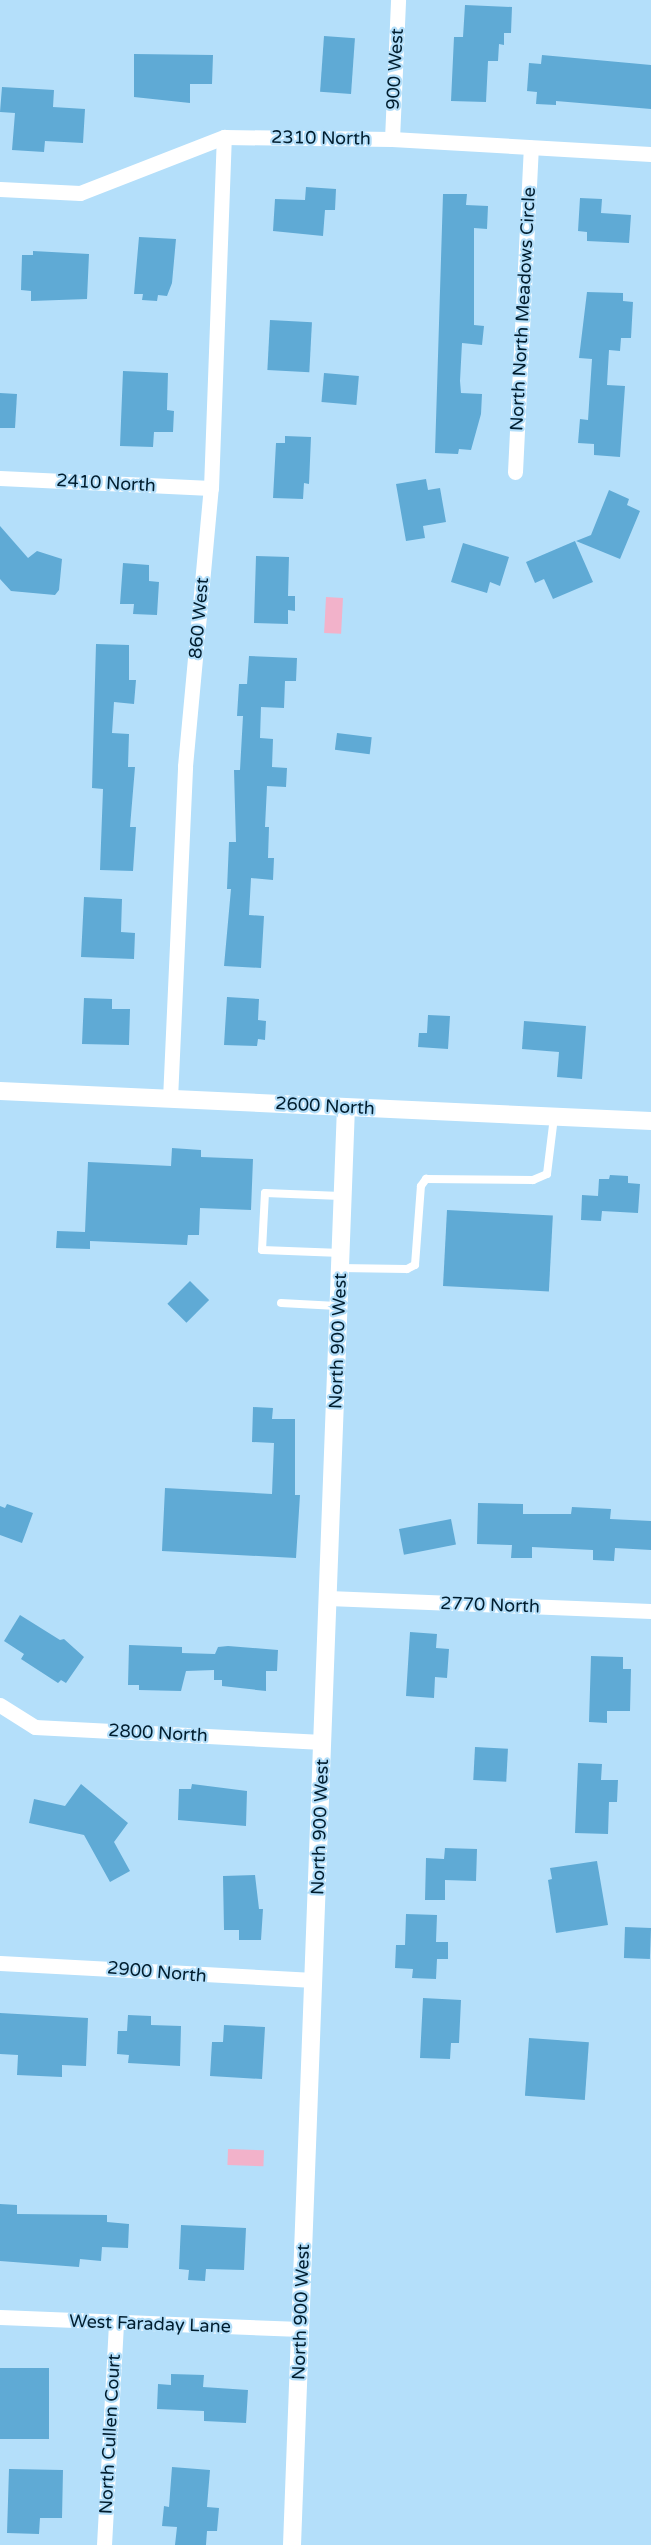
<!DOCTYPE html>
<html>
<head>
<meta charset="utf-8">
<style>
	body { margin:0 }
	#map { position:relative; width:651px; height:2545px; overflow:hidden; background:#b4dffa; font-family:"Varela Round",sans-serif }
	div>[style] { position:absolute }
	[style*='--x'] { left:calc(var(--x)*1px); top:calc(var(--y)*1px); width:calc(var(--w)*1px); rotate:calc(var(--a)*1deg) }
	.green>* { inset:0; background:#f2b2ca; transform-origin:0 0 }
	.building>* { inset:0; background:#5faad5; transform-origin:0 0 }
	.service>* { height:8px; margin:-4px; padding:0 4px; transform-origin:4px; border-radius:4px; background:#fff }
	.minor>* { height:15px; margin:-7.5px; padding:0 7.5px; transform-origin:7.5px; border-radius:7.5px; background:#fff }
	.tertiary>* { height:18px; margin:-9px; padding:0 9px; transform-origin:9px; border-radius:9px; background:#fff }
	span { translate:-50% -50%; white-space:nowrap; text-align:center; line-height:1.15; -webkit-text-stroke:4.5px #b4dffa; paint-order:stroke }
	.street-label { font-size:18px; color:#001d2e }
</style>
</head>
<body>
<div id="map">
	<div class="green">
		<div style="left:326px;top:597px;width:17px;height:36px;rotate:3deg"></div>
		<div style="left:228px;top:2149px;width:36px;height:16px;rotate:2deg"></div>
	</div>
	<div class="building">
		<div style="clip-path:polygon(465px 5px,512px 7px,511px 33px,504px 33px,504px 45px,499px 44px,498px 61px,488px 61px,486px 102px,451px 101px,454px 37px,463px 37px)"></div>
		<div style="left:324px;top:36px;width:31px;height:56px;rotate:4deg"></div>
		<div style="clip-path:polygon(134px 54px,213px 55px,212px 84px,190px 84px,190px 103px,134px 97px)"></div>
		<div style="clip-path:polygon(542px 55px,651px 65px,651px 109px,556px 101px,556px 105px,536px 104px,537px 92px,527px 91px,529px 63px,541px 64px)"></div>
		<div style="clip-path:polygon(2px 87px,54px 90px,53px 107px,85px 109px,83px 143px,45px 141px,44px 152px,12px 150px,15px 113px,0 112px)"></div>
		<div style="clip-path:polygon(306px 187px,336px 189px,335px 210px,325px 210px,323px 236px,273px 231px,275px 199px,305px 200px)"></div>
		<div style="clip-path:polygon(443px 194px,467px 194px,466px 205px,488px 206px,487px 229px,474px 228px,474px 325px,484px 326px,482px 345px,462px 343px,460px 381px,461px 393px,482px 394px,481px 414px,471px 450px,459px 449px,458px 454px,435px 453px)"></div>
		<div style="clip-path:polygon(580px 198px,602px 199px,601px 213px,631px 215px,629px 243px,587px 241px,587px 232px,578px 231px)"></div>
		<div style="clip-path:polygon(139px 237px,176px 239px,172px 283px,167px 296px,158px 295px,157px 301px,142px 300px,143px 294px,134px 294px)"></div>
		<div style="clip-path:polygon(33px 251px,89px 254px,87px 299px,31px 301px,31px 291px,21px 290px,22px 255px,33px 255px)"></div>
		<div style="clip-path:polygon(587px 292px,623px 293px,623px 301px,633px 302px,631px 338px,621px 338px,620px 351px,609px 350px,607px 385px,625px 386px,620px 457px,594px 455px,594px 444px,578px 443px,580px 419px,588px 420px,592px 359px,579px 358px)"></div>
		<div style="left:270px;top:320px;width:42px;height:50px;rotate:3deg"></div>
		<div style="clip-path:polygon(123px 371px,168px 373px,167px 410px,174px 411px,173px 432px,154px 432px,153px 447px,120px 446px)"></div>
		<div style="left:324px;top:373px;width:35px;height:29px;rotate:5deg"></div>
		<div style="clip-path:polygon(0 393px,17px 394px,15px 428px,0 428px)"></div>
		<div style="clip-path:polygon(285px 436px,311px 437px,309px 484px,304px 483px,303px 499px,273px 498px,276px 443px,285px 443px)"></div>
		<div style="clip-path:polygon(426px 479px,428px 490px,440px 488px,446px 522px,423px 526px,425px 538px,406px 541px,396px 484px)"></div>
		<div style="clip-path:polygon(609px 490px,629px 499px,627px 505px,640px 511px,620px 559px,576px 541px,591px 535px)"></div>
		<div style="clip-path:polygon(0 526px,28px 558px,37px 551px,62px 559px,59px 590px,55px 595px,11px 591px,0 579px)"></div>
		<div style="clip-path:polygon(575px 541px,593px 582px,553px 599px,544px 579px,535px 583px,526px 562px)"></div>
		<div style="clip-path:polygon(463px 543px,509px 557px,500px 586px,490px 582px,487px 593px,451px 582px)"></div>
		<div style="clip-path:polygon(256px 556px,289px 557px,288px 596px,295px 596px,295px 611px,288px 610px,288px 624px,254px 623px)"></div>
		<div style="clip-path:polygon(123px 563px,149px 565px,149px 581px,159px 582px,157px 615px,133px 614px,134px 604px,120px 604px)"></div>
		<div style="clip-path:polygon(96px 644px,129px 645px,129px 680px,136px 680px,134px 704px,114px 702px,112px 733px,129px 734px,128px 767px,135px 767px,130px 827px,136px 827px,133px 871px,100px 870px,103px 789px,92px 788px)"></div>
		<div style="clip-path:polygon(249px 656px,297px 658px,296px 681px,285px 681px,284px 708px,261px 707px,260px 738px,273px 739px,272px 767px,287px 768px,286px 787px,267px 786px,265px 827px,269px 827px,268px 858px,274px 858px,273px 880px,251px 878px,249px 915px,264px 916px,261px 968px,224px 966px,231px 889px,227px 889px,229px 842px,236px 842px,234px 770px,240px 770px,243px 716px,237px 716px,239px 684px,247px 684px)"></div>
		<div style="left:337px;top:733px;width:35px;height:17px;rotate:7deg"></div>
		<div style="clip-path:polygon(84px 897px,122px 899px,121px 932px,135px 933px,134px 959px,81px 957px)"></div>
		<div style="clip-path:polygon(227px 997px,259px 999px,258px 1020px,266px 1021px,265px 1040px,258px 1039px,257px 1046px,224px 1045px)"></div>
		<div style="clip-path:polygon(84px 998px,112px 999px,112px 1009px,130px 1009px,129px 1045px,82px 1044px)"></div>
		<div style="clip-path:polygon(428px 1015px,450px 1016px,448px 1049px,418px 1047px,419px 1033px,427px 1033px)"></div>
		<div style="clip-path:polygon(524px 1021px,586px 1026px,582px 1079px,557px 1077px,559px 1052px,522px 1049px)"></div>
		<div style="clip-path:polygon(172px 1148px,201px 1150px,201px 1157px,253px 1159px,251px 1210px,200px 1208px,199px 1235px,188px 1235px,187px 1245px,90px 1241px,90px 1249px,56px 1248px,57px 1231px,85px 1232px,88px 1162px,171px 1166px)"></div>
		<div style="clip-path:polygon(610px 1175px,628px 1176px,628px 1183px,640px 1184px,638px 1213px,602px 1211px,601px 1221px,581px 1220px,582px 1195px,598px 1196px,599px 1179px,609px 1179px)"></div>
		<div style="left:447px;top:1210px;width:106px;height:76px;rotate:3deg"></div>
		<div style="left:190px;top:1281px;width:27px;height:32px;rotate:45deg"></div>
		<div style="clip-path:polygon(253px 1407px,273px 1408px,272px 1419px,295px 1419px,295px 1495px,300px 1495px,296px 1558px,162px 1551px,165px 1488px,272px 1494px,274px 1443px,252px 1442px)"></div>
		<div style="clip-path:polygon(478px 1503px,523px 1504px,523px 1514px,571px 1514px,572px 1507px,611px 1509px,610px 1519px,651px 1521px,651px 1550px,615px 1548px,614px 1561px,593px 1560px,593px 1550px,532px 1547px,532px 1558px,511px 1558px,512px 1545px,477px 1544px)"></div>
		<div style="clip-path:polygon(7px 1504px,33px 1513px,22px 1543px,0 1535px,0 1506px,5px 1508px)"></div>
		<div style="left:451px;top:1519px;width:26px;height:53px;rotate:79deg"></div>
		<div style="clip-path:polygon(20px 1615px,60px 1640px,64px 1639px,84px 1657px,66px 1683px,61px 1680px,58px 1683px,21px 1659px,24px 1654px,4px 1641px)"></div>
		<div style="clip-path:polygon(410px 1632px,437px 1634px,436px 1648px,449px 1649px,447px 1678px,435px 1677px,434px 1698px,406px 1696px)"></div>
		<div style="clip-path:polygon(129px 1645px,182px 1647px,182px 1653px,215px 1654px,218px 1647px,228px 1646px,278px 1650px,277px 1671px,266px 1671px,266px 1691px,222px 1686px,222px 1680px,214px 1680px,214px 1670px,186px 1671px,181px 1691px,139px 1690px,139px 1685px,128px 1685px)"></div>
		<div style="clip-path:polygon(591px 1656px,623px 1657px,623px 1669px,631px 1669px,630px 1711px,607px 1711px,607px 1723px,589px 1722px)"></div>
		<div style="left:475px;top:1747px;width:33px;height:33px;rotate:3deg"></div>
		<div style="clip-path:polygon(578px 1763px,602px 1764px,601px 1780px,618px 1780px,617px 1802px,609px 1802px,608px 1834px,575px 1833px)"></div>
		<div style="clip-path:polygon(81px 1784px,128px 1823px,114px 1842px,130px 1871px,110px 1882px,84px 1835px,29px 1823px,34px 1799px,65px 1806px)"></div>
		<div style="clip-path:polygon(192px 1784px,247px 1791px,246px 1826px,178px 1820px,179px 1789px,191px 1789px)"></div>
		<div style="clip-path:polygon(445px 1848px,477px 1849px,476px 1881px,445px 1880px,445px 1900px,425px 1900px,426px 1858px,444px 1859px)"></div>
		<div style="clip-path:polygon(597px 1861px,608px 1925px,556px 1933px,548px 1880px,552px 1879px,550px 1868px)"></div>
		<div style="clip-path:polygon(255px 1875px,259px 1909px,263px 1909px,261px 1940px,239px 1940px,239px 1930px,224px 1930px,223px 1876px)"></div>
		<div style="clip-path:polygon(406px 1914px,437px 1915px,436px 1942px,448px 1942px,448px 1959px,437px 1959px,436px 1979px,412px 1978px,413px 1969px,395px 1968px,396px 1945px,405px 1945px)"></div>
		<div style="left:625px;top:1927px;width:26px;height:31px;rotate:2deg"></div>
		<div style="clip-path:polygon(423px 1998px,461px 2000px,459px 2043px,451px 2043px,450px 2059px,420px 2058px)"></div>
		<div style="clip-path:polygon(0 2013px,88px 2018px,86px 2066px,62px 2065px,62px 2077px,17px 2075px,18px 2055px,0 2054px)"></div>
		<div style="clip-path:polygon(128px 2015px,151px 2016px,151px 2025px,181px 2026px,180px 2066px,128px 2063px,129px 2055px,117px 2054px,118px 2031px,127px 2031px)"></div>
		<div style="clip-path:polygon(224px 2025px,265px 2027px,262px 2079px,210px 2076px,212px 2042px,223px 2042px)"></div>
		<div style="left:529px;top:2038px;width:60px;height:58px;rotate:4deg"></div>
		<div style="clip-path:polygon(0 2204px,17px 2205px,17px 2214px,107px 2215px,107px 2222px,129px 2224px,128px 2248px,102px 2247px,101px 2261px,80px 2259px,79px 2267px,0 2261px)"></div>
		<div style="clip-path:polygon(181px 2225px,246px 2228px,244px 2270px,206px 2269px,205px 2281px,188px 2280px,189px 2270px,179px 2269px)"></div>
		<div style="left:0;top:2368px;width:49px;height:71px"></div>
		<div style="clip-path:polygon(171px 2374px,204px 2375px,203px 2387px,248px 2390px,246px 2423px,204px 2421px,204px 2411px,157px 2409px,158px 2384px,171px 2385px)"></div>
		<div style="clip-path:polygon(172px 2467px,210px 2470px,207px 2507px,219px 2508px,217px 2531px,207px 2531px,206px 2545px,175px 2545px,177px 2527px,162px 2526px,164px 2506px,169px 2507px)"></div>
		<div style="clip-path:polygon(9px 2469px,63px 2470px,62px 2518px,40px 2518px,39px 2534px,7px 2533px)"></div>
	</div>
	<div class="service">
		<div style="--x:341;--y:1253;--w:79;--a:-177.8"></div>
		<div style="--x:262;--y:1250;--w:57;--a:-87"></div>
		<div style="--x:265;--y:1193;--w:76;--a:2.3"></div>
		<div style="--x:340;--y:1268;--w:67;--a:0.9"></div>
		<div style="--x:407;--y:1269;--w:9;--a:-27"></div>
		<div style="--x:415;--y:1265;--w:79;--a:-85.7"></div>
		<div style="--x:421;--y:1186;--w:9;--a:-54"></div>
		<div style="--x:426;--y:1179;--w:107;--a:0.5"></div>
		<div style="--x:533;--y:1180;--w:15;--a:-23"></div>
		<div style="--x:547;--y:1174;--w:57;--a:-83"></div>
		<div style="--x:281;--y:1303;--w:56;--a:3.1"></div>
	</div>
	<div class="minor">
		<div style="--x:392;--y:139;--w:139;--a:-87.5"></div>
		<div style="--x:0;--y:189;--w:80;--a:2.9"></div>
		<div style="--x:80;--y:193;--w:155;--a:-21.3"></div>
		<div style="--x:224;--y:137;--w:168;--a:0.7"></div>
		<div style="--x:392;--y:139;--w:259;--a:3.3"></div>
		<div style="--x:515;--y:472;--w:325;--a:-87.2"></div>
		<div style="--x:0;--y:478;--w:211;--a:2.7"></div>
		<div style="--x:170;--y:1099;--w:333;--a:-87.4"></div>
		<div style="--x:185;--y:766;--w:279;--a:-84.7"></div>
		<div style="--x:211;--y:488;--w:351;--a:-87.9"></div>
		<div style="--x:328;--y:1598;--w:323;--a:2.3"></div>
		<div style="--x:0;--y:1705;--w:41;--a:32.2"></div>
		<div style="--x:35;--y:1727;--w:288;--a:3"></div>
		<div style="--x:0;--y:1963;--w:314;--a:3.1"></div>
		<div style="--x:0;--y:2317;--w:301;--a:2.3"></div>
		<div style="--x:104;--y:2545;--w:221;--a:-86.9"></div>
	</div>
	<div class="tertiary">
		<div style="--x:0;--y:1091;--w:652;--a:2.64"></div>
		<div style="--x:292;--y:2545;--w:1438;--a:-87.85"></div>
	</div>
	<div class="street-label">
		<span style="left:395px;top:69px;rotate:-87deg">900 West</span>
		<span style="left:321px;top:138px;rotate:1deg">2310 North</span>
		<span style="left:523px;top:309px;rotate:-87deg">North North Meadows Circle</span>
		<span style="left:106px;top:483px;rotate:3deg">2410 North</span>
		<span style="left:199px;top:618px;rotate:-85deg">860 West</span>
		<span style="left:325px;top:1106px;rotate:3deg">2600 North</span>
		<span style="left:338px;top:1341px;rotate:-88deg">North 900 West</span>
		<span style="left:490px;top:1605px;rotate:2deg">2770 North</span>
		<span style="left:158px;top:1733px;rotate:3deg">2800 North</span>
		<span style="left:320px;top:1827px;rotate:-88deg">North 900 West</span>
		<span style="left:157px;top:1972px;rotate:5deg">2900 North</span>
		<span style="left:301px;top:2312px;rotate:-88deg">North 900 West</span>
		<span style="left:150px;top:2324px;rotate:2deg">West Faraday Lane</span>
		<span style="left:110px;top:2434px;rotate:-87deg">North Cullen Court</span>
	</div>
</div>
</body>
</html>
